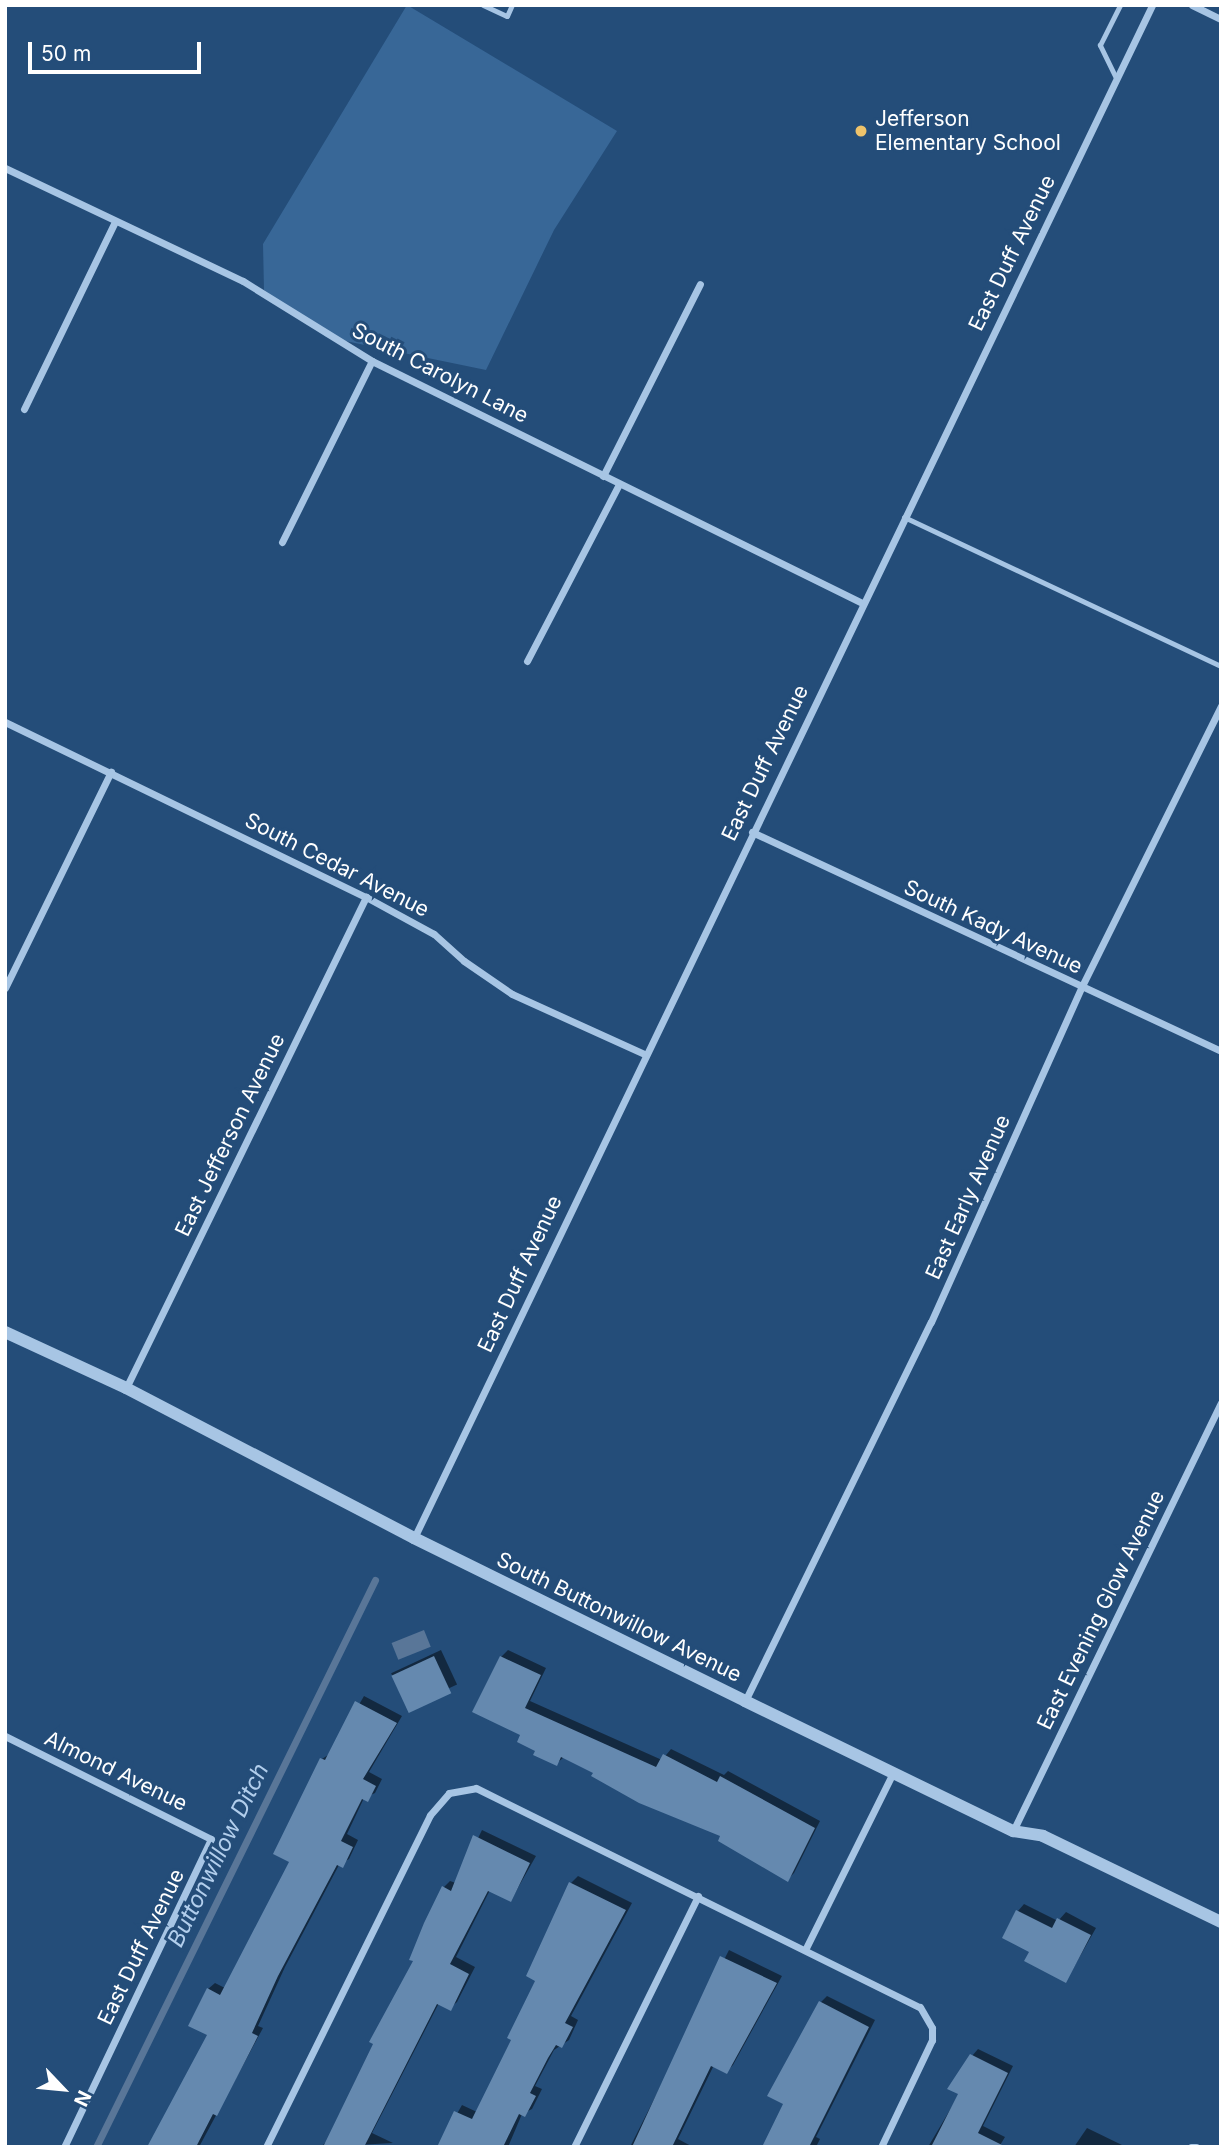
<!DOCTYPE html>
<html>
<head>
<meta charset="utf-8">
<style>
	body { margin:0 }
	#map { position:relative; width:1226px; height:2152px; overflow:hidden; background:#244d79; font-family:Inter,sans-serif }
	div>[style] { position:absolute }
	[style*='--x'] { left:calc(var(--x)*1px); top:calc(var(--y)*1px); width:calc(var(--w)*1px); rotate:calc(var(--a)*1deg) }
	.green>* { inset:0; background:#386797 }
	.water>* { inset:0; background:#597698; transform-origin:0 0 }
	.shadow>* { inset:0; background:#0007; transform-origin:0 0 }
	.stream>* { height:7px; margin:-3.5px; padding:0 3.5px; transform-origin:3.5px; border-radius:3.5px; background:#597698 }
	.building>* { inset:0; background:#6589af; transform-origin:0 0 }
	.service>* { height:5px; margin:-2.5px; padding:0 2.5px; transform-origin:2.5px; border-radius:2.5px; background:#a7c5e4 }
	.minor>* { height:7px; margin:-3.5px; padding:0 3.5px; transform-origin:3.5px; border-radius:3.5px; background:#a7c5e4 }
	.tertiary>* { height:12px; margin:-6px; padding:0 6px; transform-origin:6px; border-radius:6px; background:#a7c5e4 }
	.dots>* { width:19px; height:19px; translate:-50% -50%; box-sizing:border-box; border:4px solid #244d79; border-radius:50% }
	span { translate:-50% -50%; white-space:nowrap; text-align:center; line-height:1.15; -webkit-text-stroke:6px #244d79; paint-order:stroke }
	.poi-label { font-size:21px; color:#fff }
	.left { translate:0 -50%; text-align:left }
	.street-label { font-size:21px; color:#fff }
	.water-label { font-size:23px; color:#b2ceec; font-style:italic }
	.frame { position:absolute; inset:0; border:7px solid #fff; pointer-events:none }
	.north { position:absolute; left:28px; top:2054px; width:70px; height:70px; -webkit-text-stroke:5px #244d79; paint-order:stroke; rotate:116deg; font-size:19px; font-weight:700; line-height:28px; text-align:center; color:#fff }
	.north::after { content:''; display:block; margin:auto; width:24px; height:32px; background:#fff; clip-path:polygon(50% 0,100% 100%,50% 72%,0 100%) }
	.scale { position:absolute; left:28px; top:42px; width:173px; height:32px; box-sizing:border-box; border:4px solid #fff; border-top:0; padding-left:9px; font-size:21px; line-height:24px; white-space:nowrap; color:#fff; -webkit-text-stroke:5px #244d79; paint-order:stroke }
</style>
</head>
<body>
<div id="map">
	<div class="green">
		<div style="clip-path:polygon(407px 5px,617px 131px,554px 230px,486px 370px,326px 337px,264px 290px,263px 244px)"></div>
	</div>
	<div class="water">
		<div style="left:424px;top:1630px;width:18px;height:35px;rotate:68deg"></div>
	</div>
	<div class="shadow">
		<div style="left:441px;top:1650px;width:38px;height:55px;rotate:65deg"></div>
		<div style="clip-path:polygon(508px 1650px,546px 1668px,530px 1701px,662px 1760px,671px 1749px,724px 1775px,728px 1771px,820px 1821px,794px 1873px,788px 1879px,723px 1835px,564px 1757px,556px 1764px,537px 1750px,522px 1734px,501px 1657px)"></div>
		<div style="clip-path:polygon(364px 1696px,402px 1716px,369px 1772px,382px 1779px,375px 1793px,364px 1798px,347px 1834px,358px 1840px,349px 1859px,339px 1865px,285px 1967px,258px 2026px,263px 2028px,199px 2147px,150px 2147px,209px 2034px,208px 1989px,215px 1983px,225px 1988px,291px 1861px,322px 1759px,331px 1753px)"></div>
		<div style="clip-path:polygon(482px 1830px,536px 1856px,511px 1900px,490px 1890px,456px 1957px,475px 1967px,457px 2002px,450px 2008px,439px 2003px,372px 2133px,393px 2143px,321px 2147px,329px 2139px,415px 1961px,444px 1887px,450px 1881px,456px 1883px)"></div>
		<div style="clip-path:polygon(578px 1876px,632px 1903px,571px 2016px,578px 2020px,569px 2040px,554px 2050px,535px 2086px,542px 2089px,532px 2109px,522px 2114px,508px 2147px,438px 2147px,462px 2105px,477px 2112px,514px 2040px,571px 1883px)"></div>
		<div style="clip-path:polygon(1024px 1904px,1058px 1921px,1066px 1912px,1096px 1928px,1066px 1981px,1031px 1951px,1018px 1911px)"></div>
		<div style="clip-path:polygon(729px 1950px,782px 1976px,733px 2065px,726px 2072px,714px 2065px,678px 2139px,693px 2147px,630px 2147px)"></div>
		<div style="clip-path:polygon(827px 1996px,875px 2020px,816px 2137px,820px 2139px,816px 2147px,764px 2147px,785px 2103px,820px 2003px)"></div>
		<div style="clip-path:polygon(978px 2049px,1013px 2066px,983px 2126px,1005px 2137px,999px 2147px,928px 2147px,960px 2093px,972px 2056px)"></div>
		<div style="clip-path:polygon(1087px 2128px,1122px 2145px,1121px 2147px,1074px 2147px)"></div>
	</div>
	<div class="stream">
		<div style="--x:96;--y:2147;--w:632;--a:-63.8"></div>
	</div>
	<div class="building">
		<div style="left:434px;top:1656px;width:41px;height:47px;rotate:65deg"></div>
		<div style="clip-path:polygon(500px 1656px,541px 1675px,525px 1708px,656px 1767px,663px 1754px,717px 1782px,720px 1776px,815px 1828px,788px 1882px,718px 1841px,720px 1836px,639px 1803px,591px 1776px,593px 1773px,561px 1757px,557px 1766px,533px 1755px,535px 1751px,517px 1742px,520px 1735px,472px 1712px)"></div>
		<div style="clip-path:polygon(355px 1701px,397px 1723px,363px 1779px,376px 1786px,368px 1802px,362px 1799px,341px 1841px,353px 1847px,343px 1868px,337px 1865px,278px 1976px,252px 2033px,258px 2036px,217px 2116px,213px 2114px,196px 2147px,147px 2147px,207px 2035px,188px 2026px,207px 1988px,220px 1995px,289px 1862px,273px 1854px,320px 1758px,325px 1760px)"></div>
		<div style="clip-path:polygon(473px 1835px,530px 1863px,511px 1902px,488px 1891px,450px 1964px,469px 1974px,451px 2011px,437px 2004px,364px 2147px,323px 2147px,373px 2044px,369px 2042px,413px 1961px,409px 1960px,424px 1923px,442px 1886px,451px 1891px)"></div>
		<div style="clip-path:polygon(569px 1882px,626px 1910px,565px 2023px,573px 2027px,562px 2048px,556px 2045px,548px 2058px,530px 2093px,536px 2096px,525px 2117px,519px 2114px,503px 2147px,437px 2147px,454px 2111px,472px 2119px,511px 2040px,507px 2038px,535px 1981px,526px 1976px)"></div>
		<div style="clip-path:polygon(1016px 1910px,1052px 1928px,1057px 1918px,1091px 1935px,1066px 1983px,1024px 1961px,1029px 1952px,1002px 1938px)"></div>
		<div style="clip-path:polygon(720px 1956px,777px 1983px,727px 2074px,711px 2066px,672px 2147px,632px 2147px)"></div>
		<div style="clip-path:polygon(819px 2001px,869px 2027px,809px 2147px,762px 2147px,783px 2104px,767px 2096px)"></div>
		<div style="clip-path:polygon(970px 2054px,1008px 2073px,978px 2133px,1006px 2147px,931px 2147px,958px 2094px,947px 2089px)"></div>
	</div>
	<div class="service">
		<div style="--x:483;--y:5;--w:26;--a:25"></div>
		<div style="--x:507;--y:16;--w:12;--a:-66"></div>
		<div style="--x:1116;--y:78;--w:37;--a:-116"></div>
		<div style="--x:1100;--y:45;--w:45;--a:-63.4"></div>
		<div style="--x:904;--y:517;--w:350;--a:25.2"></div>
	</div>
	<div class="minor">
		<div style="--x:1192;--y:5;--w:32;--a:26"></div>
		<div style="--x:5;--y:168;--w:263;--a:25.4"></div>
		<div style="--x:243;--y:281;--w:152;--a:31.8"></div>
		<div style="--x:372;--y:361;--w:547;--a:26.28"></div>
		<div style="--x:24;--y:409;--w:208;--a:-64.1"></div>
		<div style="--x:603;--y:476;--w:215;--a:-63.2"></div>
		<div style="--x:282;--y:542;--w:202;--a:-63.6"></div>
		<div style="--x:527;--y:661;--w:199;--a:-62.5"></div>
		<div style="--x:5;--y:722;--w:401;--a:25.9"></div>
		<div style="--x:366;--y:897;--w:77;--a:28.6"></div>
		<div style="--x:434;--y:934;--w:40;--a:42"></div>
		<div style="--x:464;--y:961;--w:58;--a:34.5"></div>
		<div style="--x:512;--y:994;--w:145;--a:24.4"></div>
		<div style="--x:752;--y:832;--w:518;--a:25.03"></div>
		<div style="--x:5;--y:988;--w:241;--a:-63.9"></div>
		<div style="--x:126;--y:1388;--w:547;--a:-63.95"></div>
		<div style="--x:414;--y:1538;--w:1701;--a:-64.29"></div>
		<div style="--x:745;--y:1701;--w:422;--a:-63.9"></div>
		<div style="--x:931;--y:1322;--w:366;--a:-65.8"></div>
		<div style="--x:1081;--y:988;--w:315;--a:-63.6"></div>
		<div style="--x:5;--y:1736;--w:230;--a:26.6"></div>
		<div style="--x:211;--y:1839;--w:341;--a:115.5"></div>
		<div style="--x:1013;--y:1831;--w:476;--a:-64.1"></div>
		<div style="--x:806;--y:1948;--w:195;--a:-63.6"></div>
		<div style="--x:266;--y:2147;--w:370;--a:-63.7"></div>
		<div style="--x:430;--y:1815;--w:29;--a:-49"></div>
		<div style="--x:449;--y:1793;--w:27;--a:-10"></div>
		<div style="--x:476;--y:1788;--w:495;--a:26.3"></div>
		<div style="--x:920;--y:2007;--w:24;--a:60"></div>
		<div style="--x:932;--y:2028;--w:12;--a:90"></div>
		<div style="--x:932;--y:2040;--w:119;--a:115.5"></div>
		<div style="--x:574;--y:2147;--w:280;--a:-63.7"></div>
		<div style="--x:1191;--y:2147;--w:5;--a:0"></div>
	</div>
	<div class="tertiary">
		<div style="--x:5;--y:1332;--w:133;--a:24.8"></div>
		<div style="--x:126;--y:1388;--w:325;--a:27.5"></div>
		<div style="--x:414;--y:1538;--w:369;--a:26.2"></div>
		<div style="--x:745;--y:1701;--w:298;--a:25.9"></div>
		<div style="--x:1013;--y:1831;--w:30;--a:9"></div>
		<div style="--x:1043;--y:1836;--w:198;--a:25.8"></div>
	</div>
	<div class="dots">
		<div style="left:861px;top:131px;background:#eec36b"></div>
	</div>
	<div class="poi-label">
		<span class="left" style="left:875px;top:131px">Jefferson<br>Elementary School</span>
	</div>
	<div class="street-label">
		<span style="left:1012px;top:253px;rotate:-64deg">East Duff Avenue</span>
		<span style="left:440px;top:373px;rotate:27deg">South Carolyn Lane</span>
		<span style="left:765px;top:763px;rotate:-64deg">East Duff Avenue</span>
		<span style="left:337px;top:865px;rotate:27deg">South Cedar Avenue</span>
		<span style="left:993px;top:927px;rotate:25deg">South Kady Avenue</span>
		<span style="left:230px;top:1135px;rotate:-64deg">East Jefferson Avenue</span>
		<span style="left:968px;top:1197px;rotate:-66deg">East Early Avenue</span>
		<span style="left:520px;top:1274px;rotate:-65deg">East Duff Avenue</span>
		<span style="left:1101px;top:1610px;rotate:-64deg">East Evening Glow Avenue</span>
		<span style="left:619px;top:1617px;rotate:26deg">South Buttonwillow Avenue</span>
		<span style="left:116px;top:1771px;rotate:26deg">Almond Avenue</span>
		<span style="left:141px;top:1947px;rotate:-64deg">East Duff Avenue</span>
	</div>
	<div class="water-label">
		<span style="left:218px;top:1855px;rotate:-64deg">Buttonwillow Ditch</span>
	</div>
	<div class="frame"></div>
	<div class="north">N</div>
	<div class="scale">50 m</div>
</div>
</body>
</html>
